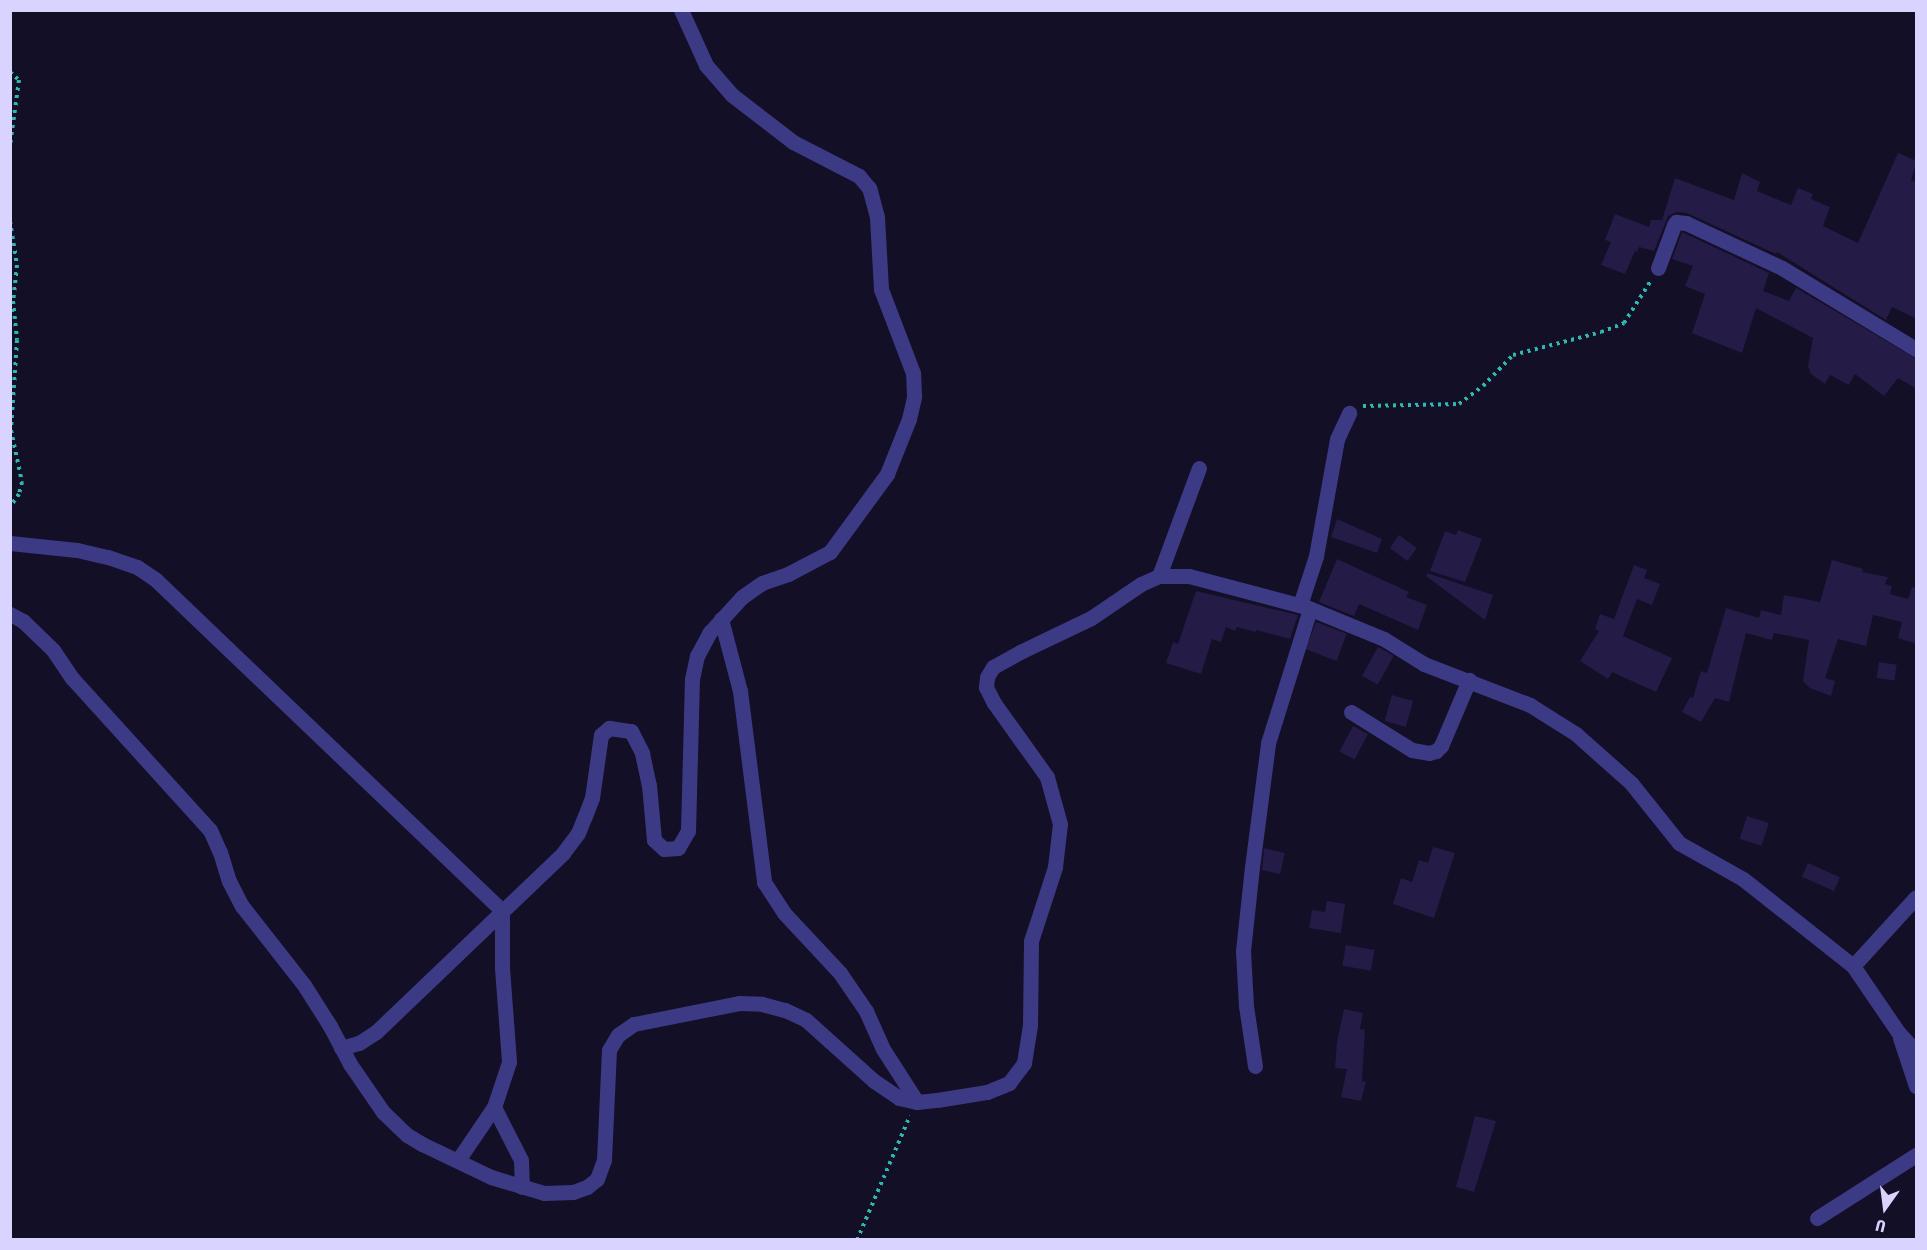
<!DOCTYPE html>
<html>
<head>
<meta charset="utf-8">
<style>
	body { margin:0 }
	#map { position:relative; width:1927px; height:1250px; overflow:hidden; background:#130f26; font-family:"Fira Sans Condensed",sans-serif }
	div>[style] { position:absolute }
	[style*='--x'] { left:calc(var(--x)*1px); top:calc(var(--y)*1px); width:calc(var(--w)*1px); rotate:calc(var(--a)*1deg) }
	.building>* { inset:0; background:#241b47; transform-origin:0 0 }
	.path>* { height:4px; margin-top:-2px; transform-origin:0; background:repeating-linear-gradient(90deg,#2fb8b0 0 3px,transparent 0 7.5px) }
	.minor>* { height:15px; margin:-7.5px; padding:0 7.5px; transform-origin:7.5px; border-radius:7.5px; background:#3d3a85 }
	span { translate:-50% -50%; white-space:nowrap; text-align:center; line-height:1.15; -webkit-text-stroke:4.5px #130f26; paint-order:stroke }
	.frame { position:absolute; inset:0; border:12px solid #d9d4ff; pointer-events:none }
	.north { position:absolute; left:1855px; top:1178px; width:60px; height:60px; -webkit-text-stroke:4px #130f26; paint-order:stroke; rotate:194deg; font-size:16px; font-weight:700; line-height:24px; text-align:center; color:#d9d4ff }
	.north::after { content:''; display:block; margin:auto; width:21px; height:27px; background:#d9d4ff; clip-path:polygon(50% 0,100% 100%,50% 72%,0 100%) }
</style>
</head>
<body>
<div id="map">
	<div class="building">
		<div style="clip-path:polygon(1898px 153px,1917px 161px,1911px 180px,1917px 182px,1917px 319px,1892px 307px,1886px 320px,1777px 252px,1776px 254px,1687px 213px,1676px 212px,1668px 216px,1654px 251px,1639px 247px,1637px 252px,1635px 251px,1625px 274px,1601px 265px,1611px 242px,1605px 240px,1615px 214px,1649px 227px,1651px 220px,1662px 220px,1675px 178px,1734px 200px,1742px 173px,1760px 182px,1757px 191px,1791px 205px,1798px 188px,1813px 194px,1811px 199px,1830px 207px,1823px 226px,1858px 243px)"></div>
		<div style="clip-path:polygon(1682px 232px,1769px 273px,1763px 291px,1789px 301px,1796px 288px,1917px 359px,1917px 389px,1898px 378px,1884px 396px,1855px 374px,1849px 385px,1830px 375px,1825px 384px,1811px 374px,1808px 366px,1813px 338px,1756px 308px,1742px 353px,1692px 333px,1705px 294px,1685px 286px,1693px 266px,1672px 259px)"></div>
		<div style="clip-path:polygon(1337px 519px,1382px 539px,1377px 553px,1331px 537px)"></div>
		<div style="clip-path:polygon(1458px 530px,1482px 539px,1465px 582px,1430px 571px,1445px 531px,1456px 535px)"></div>
		<div style="left:1399px;top:535px;width:22px;height:16px;rotate:36deg"></div>
		<div style="clip-path:polygon(1337px 559px,1409px 592px,1406px 597px,1427px 605px,1418px 630px,1359px 604px,1354px 616px,1319px 602px)"></div>
		<div style="clip-path:polygon(1832px 560px,1863px 569px,1862px 572px,1888px 577px,1885px 584px,1892px 586px,1890px 594px,1908px 599px,1912px 587px,1917px 588px,1917px 644px,1898px 638px,1902px 622px,1873px 615px,1866px 646px,1838px 639px,1825px 678px,1835px 681px,1831px 696px,1810px 688px,1803px 681px,1809px 640px,1774px 633px,1772px 640px,1746px 633px,1729px 702px,1715px 698px,1701px 722px,1682px 712px,1690px 697px,1693px 698px,1701px 671px,1707px 673px,1726px 608px,1759px 618px,1761px 610px,1781px 615px,1784px 595px,1820px 602px)"></div>
		<div style="clip-path:polygon(1634px 565px,1647px 570px,1644px 578px,1660px 584px,1652px 605px,1637px 599px,1623px 636px,1672px 658px,1656px 692px,1612px 672px,1608px 679px,1580px 661px,1599px 631px,1595px 629px,1600px 614px,1614px 619px)"></div>
		<div style="clip-path:polygon(1427px 573px,1493px 595px,1485px 620px,1426px 576px)"></div>
		<div style="clip-path:polygon(1196px 591px,1298px 615px,1290px 639px,1256px 630px,1256px 632px,1237px 627px,1235px 631px,1226px 627px,1221px 642px,1212px 639px,1201px 674px,1166px 663px,1173px 642px,1178px 644px)"></div>
		<div style="left:1316px;top:622px;width:33px;height:29px;rotate:21deg"></div>
		<div style="left:1378px;top:647px;width:18px;height:33px;rotate:29deg"></div>
		<div style="left:1879px;top:662px;width:18px;height:16px;rotate:9deg"></div>
		<div style="left:1392px;top:695px;width:22px;height:27px;rotate:16deg"></div>
		<div style="left:1353px;top:726px;width:17px;height:29px;rotate:28deg"></div>
		<div style="left:1747px;top:816px;width:23px;height:24px;rotate:18deg"></div>
		<div style="clip-path:polygon(1433px 847px,1455px 853px,1434px 918px,1393px 904px,1401px 878px,1412px 882px,1419px 860px,1428px 863px)"></div>
		<div style="clip-path:polygon(1264px 848px,1285px 853px,1280px 874px,1262px 870px)"></div>
		<div style="left:1808px;top:863px;width:35px;height:15px;rotate:24deg"></div>
		<div style="clip-path:polygon(1327px 901px,1345px 904px,1341px 933px,1309px 928px,1312px 910px,1325px 912px)"></div>
		<div style="left:1346px;top:945px;width:29px;height:21px;rotate:10deg"></div>
		<div style="clip-path:polygon(1344px 1009px,1363px 1013px,1360px 1029px,1365px 1030px,1362px 1081px,1366px 1082px,1361px 1101px,1341px 1097px,1347px 1069px,1335px 1068px,1337px 1042px)"></div>
		<div style="clip-path:polygon(1475px 1116px,1496px 1121px,1474px 1192px,1456px 1187px)"></div>
	</div>
	<div class="path">
		<div style="--x:10;--y:72;--w:12;--a:42"></div>
		<div style="--x:19;--y:80;--w:67;--a:97.8"></div>
		<div style="--x:10;--y:221;--w:45;--a:81"></div>
		<div style="--x:17;--y:265;--w:36;--a:96"></div>
		<div style="--x:13;--y:301;--w:39;--a:84"></div>
		<div style="--x:17;--y:340;--w:90;--a:93.8"></div>
		<div style="--x:11;--y:430;--w:53;--a:78.1"></div>
		<div style="--x:22;--y:482;--w:12;--a:104"></div>
		<div style="--x:19;--y:494;--w:16;--a:125"></div>
		<div style="--x:1363;--y:406;--w:96;--a:-1.2"></div>
		<div style="--x:1459;--y:404;--w:30;--a:-37"></div>
		<div style="--x:1483;--y:386;--w:43;--a:-45.9"></div>
		<div style="--x:1513;--y:355;--w:91;--a:-14.6"></div>
		<div style="--x:1601;--y:332;--w:25;--a:-21"></div>
		<div style="--x:1624;--y:323;--w:49;--a:-57.6"></div>
		<div style="--x:857;--y:1240;--w:135;--a:-66.9"></div>
	</div>
	<div class="minor">
		<div style="--x:1658;--y:268;--w:46;--a:-69.6"></div>
		<div style="--x:1674;--y:225;--w:4;--a:-56"></div>
		<div style="--x:1676;--y:222;--w:10;--a:6"></div>
		<div style="--x:1686;--y:223;--w:106;--a:25.1"></div>
		<div style="--x:1782;--y:268;--w:157;--a:31.2"></div>
		<div style="--x:10;--y:543;--w:67;--a:6"></div>
		<div style="--x:77;--y:550;--w:32;--a:13"></div>
		<div style="--x:108;--y:557;--w:31;--a:19"></div>
		<div style="--x:137;--y:567;--w:22;--a:34"></div>
		<div style="--x:155;--y:579;--w:480;--a:43.7"></div>
		<div style="--x:502;--y:911;--w:57;--a:90"></div>
		<div style="--x:502;--y:968;--w:94;--a:85.7"></div>
		<div style="--x:509;--y:1062;--w:47;--a:108.4"></div>
		<div style="--x:494;--y:1107;--w:64;--a:124.2"></div>
		<div style="--x:1159;--y:576;--w:115;--a:-69.7"></div>
		<div style="--x:1300;--y:605;--w:52;--a:-71.9"></div>
		<div style="--x:1316;--y:556;--w:119;--a:-79.8"></div>
		<div style="--x:1337;--y:439;--w:29;--a:-65"></div>
		<div style="--x:10;--y:614;--w:15;--a:28"></div>
		<div style="--x:23;--y:621;--w:42;--a:44"></div>
		<div style="--x:53;--y:650;--w:34;--a:56"></div>
		<div style="--x:72;--y:678;--w:205;--a:47.8"></div>
		<div style="--x:210;--y:830;--w:24;--a:66"></div>
		<div style="--x:220;--y:852;--w:30;--a:73"></div>
		<div style="--x:229;--y:881;--w:28;--a:63"></div>
		<div style="--x:242;--y:906;--w:100;--a:51.9"></div>
		<div style="--x:304;--y:985;--w:49;--a:57.6"></div>
		<div style="--x:330;--y:1026;--w:43;--a:62.2"></div>
		<div style="--x:350;--y:1064;--w:58;--a:55.5"></div>
		<div style="--x:383;--y:1112;--w:33;--a:44"></div>
		<div style="--x:407;--y:1135;--w:17;--a:31"></div>
		<div style="--x:422;--y:1144;--w:76;--a:25.6"></div>
		<div style="--x:491;--y:1177;--w:55;--a:16.8"></div>
		<div style="--x:544;--y:1193;--w:29;--a:-2"></div>
		<div style="--x:573;--y:1192;--w:15;--a:-20"></div>
		<div style="--x:587;--y:1187;--w:13;--a:-39"></div>
		<div style="--x:597;--y:1179;--w:20;--a:-70"></div>
		<div style="--x:604;--y:1160;--w:110;--a:-87.4"></div>
		<div style="--x:609;--y:1050;--w:17;--a:-59"></div>
		<div style="--x:618;--y:1035;--w:19;--a:-35"></div>
		<div style="--x:634;--y:1024;--w:107;--a:-11.3"></div>
		<div style="--x:739;--y:1003;--w:23;--a:2"></div>
		<div style="--x:762;--y:1004;--w:24;--a:15"></div>
		<div style="--x:785;--y:1010;--w:23;--a:25"></div>
		<div style="--x:806;--y:1020;--w:91;--a:41.9"></div>
		<div style="--x:874;--y:1081;--w:30;--a:34"></div>
		<div style="--x:899;--y:1098;--w:18;--a:13"></div>
		<div style="--x:917;--y:1102;--w:20;--a:-6"></div>
		<div style="--x:937;--y:1100;--w:51;--a:-9.1"></div>
		<div style="--x:987;--y:1092;--w:24;--a:-22"></div>
		<div style="--x:1009;--y:1083;--w:25;--a:-53"></div>
		<div style="--x:1024;--y:1063;--w:38;--a:-81"></div>
		<div style="--x:1030;--y:1025;--w:84;--a:-89.3"></div>
		<div style="--x:1031;--y:941;--w:78;--a:-72"></div>
		<div style="--x:1055;--y:867;--w:43;--a:-83.4"></div>
		<div style="--x:1060;--y:824;--w:49;--a:-105.5"></div>
		<div style="--x:1047;--y:777;--w:91;--a:-125.6"></div>
		<div style="--x:994;--y:703;--w:18;--a:-117"></div>
		<div style="--x:986;--y:687;--w:10;--a:-84"></div>
		<div style="--x:987;--y:677;--w:12;--a:-59"></div>
		<div style="--x:993;--y:667;--w:31;--a:-29"></div>
		<div style="--x:1020;--y:652;--w:79;--a:-25.6"></div>
		<div style="--x:1091;--y:618;--w:60;--a:-34.2"></div>
		<div style="--x:1141;--y:584;--w:20;--a:-24"></div>
		<div style="--x:1159;--y:576;--w:30;--a:0"></div>
		<div style="--x:1189;--y:576;--w:121;--a:14.8"></div>
		<div style="--x:1306;--y:607;--w:84;--a:22.3"></div>
		<div style="--x:1384;--y:639;--w:47;--a:32"></div>
		<div style="--x:1424;--y:664;--w:114;--a:21.1"></div>
		<div style="--x:1530;--y:705;--w:54;--a:32.2"></div>
		<div style="--x:1576;--y:734;--w:74;--a:41.7"></div>
		<div style="--x:1631;--y:783;--w:77;--a:51.3"></div>
		<div style="--x:1679;--y:843;--w:73;--a:29.4"></div>
		<div style="--x:1743;--y:879;--w:140;--a:38.3"></div>
		<div style="--x:1853;--y:966;--w:80;--a:55.7"></div>
		<div style="--x:1898;--y:1032;--w:26;--a:47"></div>
		<div style="--x:721;--y:619;--w:74;--a:75.2"></div>
		<div style="--x:740;--y:691;--w:193;--a:82.8"></div>
		<div style="--x:764;--y:882;--w:37;--a:57"></div>
		<div style="--x:784;--y:913;--w:82;--a:47"></div>
		<div style="--x:840;--y:973;--w:46;--a:55.6"></div>
		<div style="--x:866;--y:1011;--w:42;--a:65.9"></div>
		<div style="--x:883;--y:1049;--w:63;--a:57.3"></div>
		<div style="--x:1351;--y:712;--w:72;--a:31.9"></div>
		<div style="--x:1412;--y:750;--w:17;--a:10"></div>
		<div style="--x:1429;--y:753;--w:7;--a:-16"></div>
		<div style="--x:1436;--y:751;--w:7;--a:-45"></div>
		<div style="--x:1441;--y:746;--w:72;--a:-67"></div>
		<div style="--x:1853;--y:966;--w:93;--a:-47.6"></div>
		<div style="--x:1900;--y:1038;--w:51;--a:71.6"></div>
		<div style="--x:341;--y:1048;--w:19;--a:-16"></div>
		<div style="--x:359;--y:1043;--w:20;--a:-33"></div>
		<div style="--x:376;--y:1032;--w:259;--a:-43.7"></div>
		<div style="--x:563;--y:853;--w:25;--a:-53"></div>
		<div style="--x:578;--y:833;--w:18;--a:-68"></div>
		<div style="--x:585;--y:816;--w:19;--a:-69"></div>
		<div style="--x:592;--y:798;--w:64;--a:-81.9"></div>
		<div style="--x:601;--y:735;--w:11;--a:-41"></div>
		<div style="--x:609;--y:728;--w:22;--a:8"></div>
		<div style="--x:631;--y:731;--w:25;--a:63"></div>
		<div style="--x:642;--y:753;--w:33;--a:78"></div>
		<div style="--x:649;--y:785;--w:55;--a:84.8"></div>
		<div style="--x:654;--y:840;--w:13;--a:42"></div>
		<div style="--x:664;--y:849;--w:14;--a:-4"></div>
		<div style="--x:678;--y:848;--w:20;--a:-60"></div>
		<div style="--x:688;--y:831;--w:152;--a:-88.5"></div>
		<div style="--x:692;--y:679;--w:24;--a:-78"></div>
		<div style="--x:697;--y:656;--w:27;--a:-62"></div>
		<div style="--x:710;--y:632;--w:47;--a:-47.6"></div>
		<div style="--x:742;--y:597;--w:24;--a:-35"></div>
		<div style="--x:762;--y:583;--w:28;--a:-19"></div>
		<div style="--x:788;--y:574;--w:47;--a:-27.6"></div>
		<div style="--x:830;--y:552;--w:97;--a:-53.8"></div>
		<div style="--x:887;--y:474;--w:59;--a:-68.2"></div>
		<div style="--x:909;--y:419;--w:23;--a:-77"></div>
		<div style="--x:914;--y:397;--w:24;--a:-92"></div>
		<div style="--x:913;--y:373;--w:90;--a:-110.9"></div>
		<div style="--x:881;--y:289;--w:72;--a:-93.2"></div>
		<div style="--x:877;--y:217;--w:30;--a:-105"></div>
		<div style="--x:869;--y:188;--w:16;--a:-130"></div>
		<div style="--x:859;--y:176;--w:74;--a:-152.7"></div>
		<div style="--x:793;--y:142;--w:77;--a:-142.4"></div>
		<div style="--x:732;--y:95;--w:40;--a:-131"></div>
		<div style="--x:706;--y:65;--w:60;--a:-114.4"></div>
		<div style="--x:1255;--y:1066;--w:61;--a:-98.5"></div>
		<div style="--x:1246;--y:1006;--w:55;--a:-93.1"></div>
		<div style="--x:1243;--y:951;--w:84;--a:-83.9"></div>
		<div style="--x:1252;--y:867;--w:125;--a:-82.6"></div>
		<div style="--x:1268;--y:743;--w:140;--a:-72.6"></div>
		<div style="--x:494;--y:1107;--w:59;--a:63"></div>
		<div style="--x:521;--y:1160;--w:27;--a:88"></div>
		<div style="--x:1817;--y:1218;--w:117;--a:-32.5"></div>
	</div>
	<div class="frame"></div>
	<div class="north">U</div>
</div>
</body>
</html>
